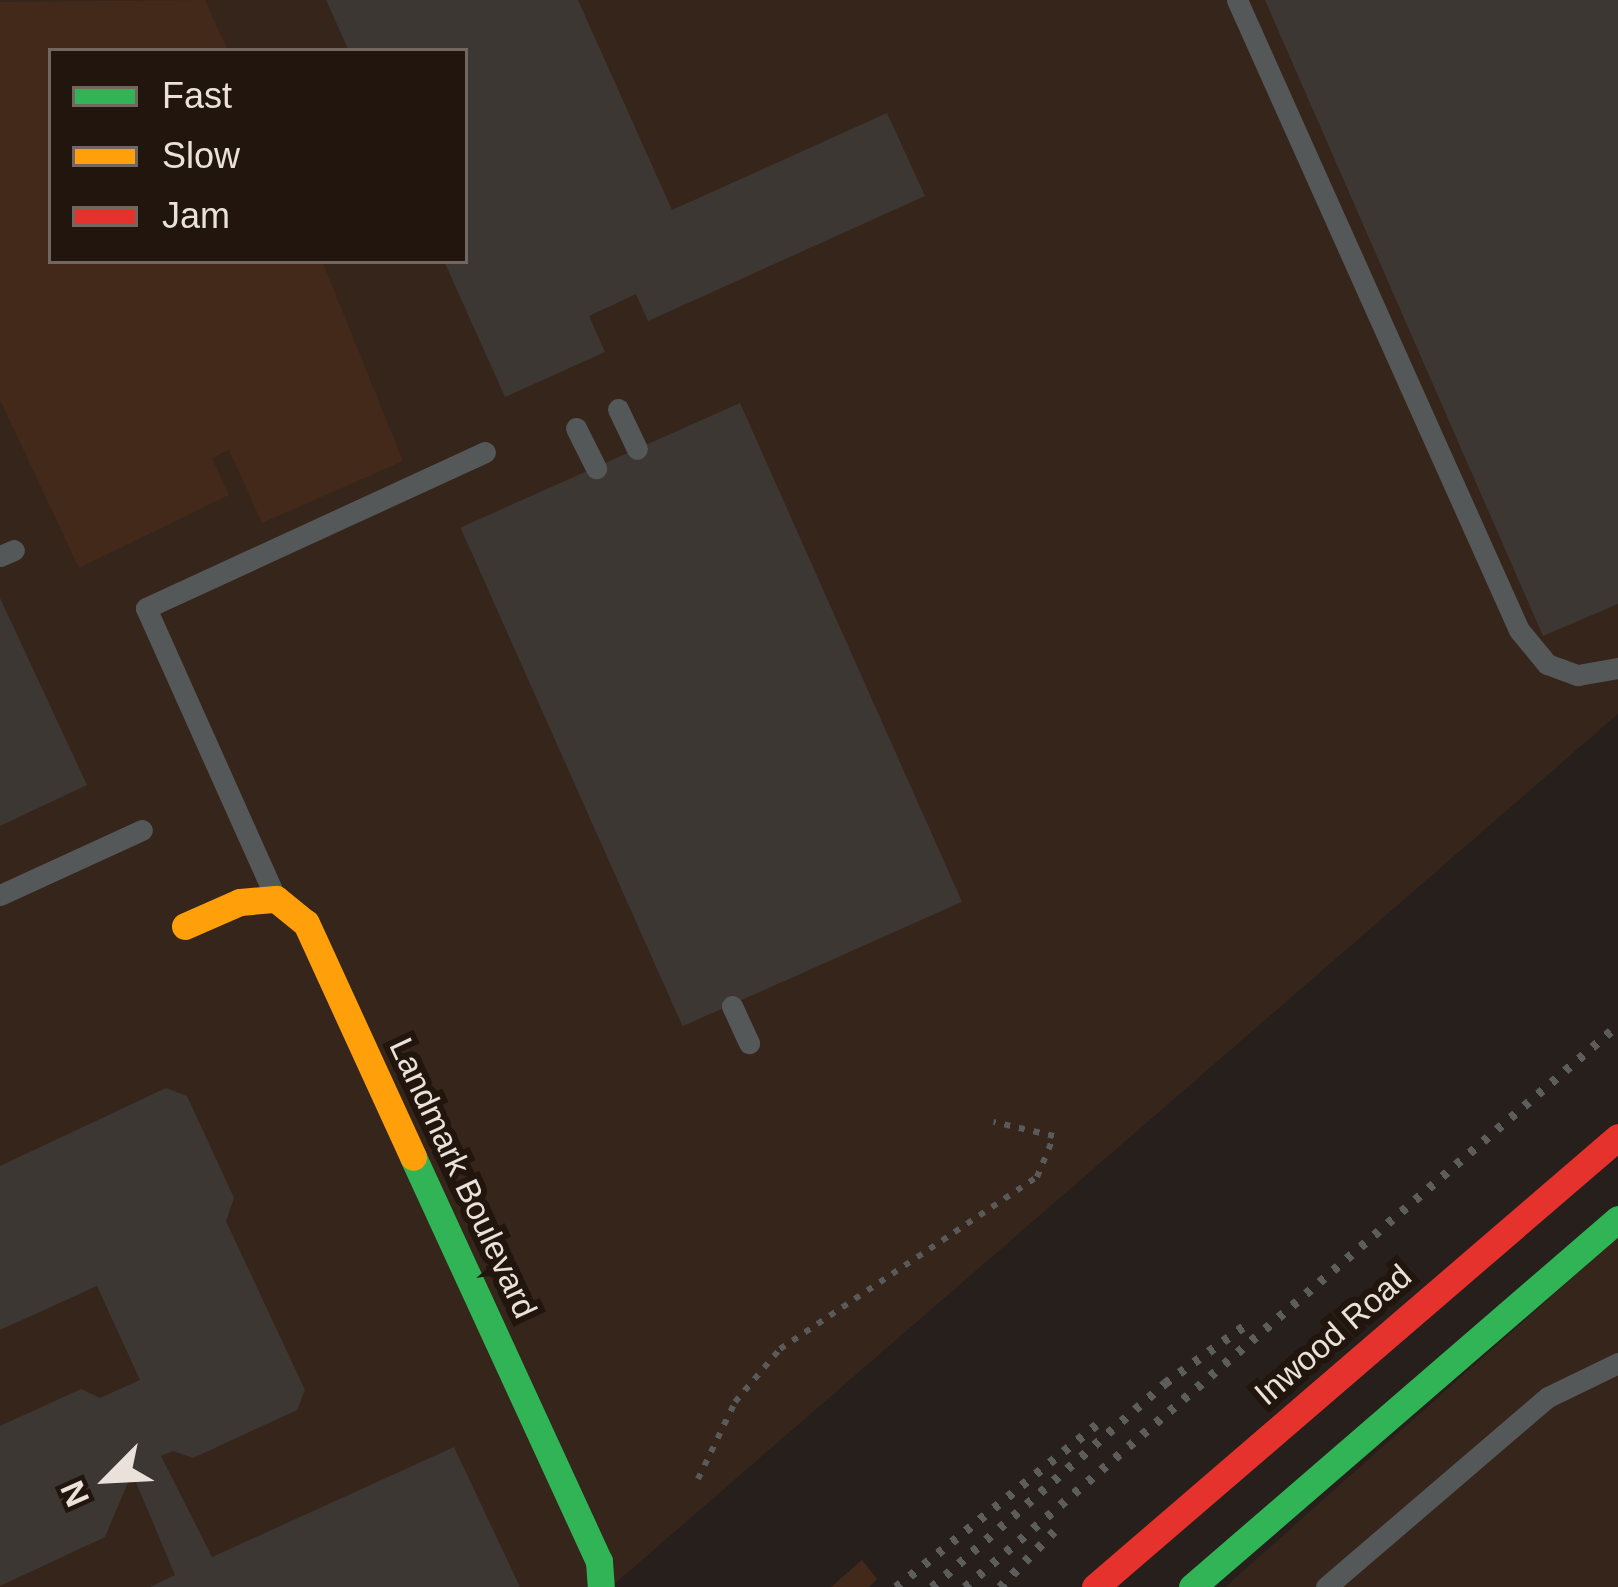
<!DOCTYPE html>
<html>
<head>
<meta charset="utf-8">
<style>
	body { margin:0 }
	#map { position:relative; width:1618px; height:1587px; overflow:hidden; background:#261f1b; font-family:Arial,sans-serif }
	div>[style] { position:absolute }
	[style*='--x'] { left:calc(var(--x)*1px); top:calc(var(--y)*1px); width:calc(var(--w)*1px); rotate:calc(var(--a)*1deg) }
	.built>* { inset:0; background:#36251a }
	.green>* { inset:0; background:#432919 }
	.building>* { inset:0; background:#3d3733; transform-origin:0 0 }
	.path>* { height:6px; margin-top:-3px; transform-origin:0; background:repeating-linear-gradient(90deg,#5a5a5a 0 6px,transparent 0 15px) }
	.lane>* { height:21px; margin:-10.5px; padding:0 10.5px; transform-origin:10.5px; border-radius:10.5px; background:#555859 }
	.fast>* { height:27px; margin:-13.5px; padding:0 13.5px; transform-origin:13.5px; border-radius:13.5px; background:#30b455 }
	.slow>* { height:27px; margin:-13.5px; padding:0 13.5px; transform-origin:13.5px; border-radius:13.5px; background:#ff9f0a }
	.jam>* { height:27px; margin:-13.5px; padding:0 13.5px; transform-origin:13.5px; border-radius:13.5px; background:#e5322d }
	.rail>* { height:9px; margin-top:-4.5px; transform-origin:0; background:repeating-linear-gradient(90deg,#5d5d5c 0 6px,transparent 0 18px) }
	span { translate:-50% -50%; white-space:nowrap; text-align:center; line-height:1.15; -webkit-text-stroke:12px #21150d; paint-order:stroke }
	.street-label { font-size:33px; color:#eae1db }
	.legend { position:absolute; left:48px; top:48px; width:420px; height:216px; box-sizing:border-box; background:#21150d; border:3px solid #71675f; margin:0; padding:15px 21px; list-style:none; font-size:36px; color:#eae1db }
	.legend li { display:flex; align-items:center; gap:24px; height:60px }
	.legend b { width:60px; border:3px solid #71675f }
	.north { position:absolute; left:48px; top:1419px; width:120px; height:120px; -webkit-text-stroke:9px #21150d; paint-order:stroke; rotate:246deg; font-size:33px; font-weight:700; line-height:48px; text-align:center; color:#eae1db }
	.north::after { content:''; display:block; margin:auto; width:42px; height:54px; background:#eae1db; clip-path:polygon(50% 0,100% 100%,50% 72%,0 100%) }
</style>
</head>
<body>
<div id="map">
	<div class="built">
		<div style="clip-path:polygon(evenodd,0 0,1618px 0,1618px 714px,611px 1587px,0 1587px,0 0,51px 51px,465px 51px,465px 261px,51px 261px,51px 51px)"></div>
		<div style="clip-path:polygon(1618px 1237px,1618px 1587px,1225px 1587px)"></div>
	</div>
	<div class="green">
		<div style="clip-path:polygon(205px 0,228px 51px,51px 51px,51px 261px,322px 261px,403px 461px,262px 523px,229px 450px,212px 458px,229px 495px,79px 568px,0 400px,0 2px)"></div>
		<div style="clip-path:polygon(862px 1560px,877px 1579px,869px 1587px,831px 1587px)"></div>
	</div>
	<div class="building">
		<div style="clip-path:polygon(326px 0,578px 0,672px 210px,887px 113px,925px 196px,648px 321px,636px 294px,589px 316px,605px 352px,505px 397px,444px 261px,465px 261px,465px 51px,349px 51px)"></div>
		<div style="clip-path:polygon(1265px 0,1618px 0,1618px 604px,1543px 636px)"></div>
		<div style="left:740px;top:403px;width:546px;height:306px;rotate:66deg"></div>
		<div style="clip-path:polygon(0 598px,87px 785px,0 826px)"></div>
		<div style="clip-path:polygon(166px 1088px,187px 1096px,234px 1198px,226px 1221px,305px 1390px,297px 1410px,193px 1458px,173px 1451px,161px 1456px,212px 1557px,454px 1447px,520px 1587px,150px 1587px,175px 1575px,132px 1473px,105px 1537px,0 1586px,0 1426px,81px 1389px,100px 1398px,140px 1380px,97px 1286px,0 1330px,0 1166px)"></div>
	</div>
	<div class="path">
		<div style="--x:698;--y:1479;--w:85;--a:-64.3"></div>
		<div style="--x:735;--y:1402;--w:70;--a:-49.7"></div>
		<div style="--x:780;--y:1349;--w:309;--a:-33.8"></div>
		<div style="--x:1037;--y:1177;--w:44;--a:-67.5"></div>
		<div style="--x:1054;--y:1136;--w:62;--a:-166.9"></div>
	</div>
	<div class="lane">
		<div style="--x:1237;--y:0;--w:690;--a:65.89"></div>
		<div style="--x:1519;--y:630;--w:44;--a:50.5"></div>
		<div style="--x:1547;--y:664;--w:33;--a:20"></div>
		<div style="--x:1578;--y:675;--w:41;--a:-9.9"></div>
		<div style="--x:618;--y:409;--w:44;--a:64.6"></div>
		<div style="--x:576;--y:428;--w:45;--a:63.4"></div>
		<div style="--x:0;--y:556;--w:15;--a:-23"></div>
		<div style="--x:273;--y:892;--w:311;--a:-114.1"></div>
		<div style="--x:146;--y:608;--w:373;--a:-24.7"></div>
		<div style="--x:0;--y:895;--w:156;--a:-24.6"></div>
		<div style="--x:732;--y:1006;--w:41;--a:65.3"></div>
		<div style="--x:1326;--y:1587;--w:292;--a:-40.6"></div>
		<div style="--x:1548;--y:1397;--w:78;--a:-25.9"></div>
	</div>
	<div class="fast">
		<div style="--x:413;--y:1157;--w:445;--a:65.3"></div>
		<div style="--x:599;--y:1561;--w:26;--a:86"></div>
		<div style="--x:1192;--y:1587;--w:563;--a:-40.82"></div>
	</div>
	<div class="slow">
		<div style="--x:185;--y:926;--w:60;--a:-23.6"></div>
		<div style="--x:240;--y:902;--w:36;--a:-5"></div>
		<div style="--x:276;--y:899;--w:38;--a:39"></div>
		<div style="--x:306;--y:923;--w:257;--a:65.4"></div>
	</div>
	<div class="jam">
		<div style="--x:1095;--y:1587;--w:690;--a:-40.71"></div>
	</div>
	<div class="rail">
		<div style="--x:896;--y:1587;--w:264;--a:-39"></div>
		<div style="--x:932;--y:1587;--w:310;--a:-41.2"></div>
		<div style="--x:1165;--y:1383;--w:106;--a:-35.8"></div>
		<div style="--x:965;--y:1587;--w:862;--a:-40.72"></div>
		<div style="--x:1000;--y:1587;--w:89;--a:-45.9"></div>
	</div>
	<div class="street-label">
		<span style="left:463px;top:1178px;rotate:65deg">Landmark Boulevard</span>
		<span style="left:1333px;top:1335px;rotate:-41deg">Inwood Road</span>
	</div>
	<ul class="legend">
	<li><b style="height:15px;background:#30b455"></b>Fast</li>
	<li><b style="height:15px;background:#ff9f0a"></b>Slow</li>
	<li><b style="height:15px;background:#e5322d"></b>Jam</li>
	</ul>
	<div class="north">N</div>
</div>
</body>
</html>
